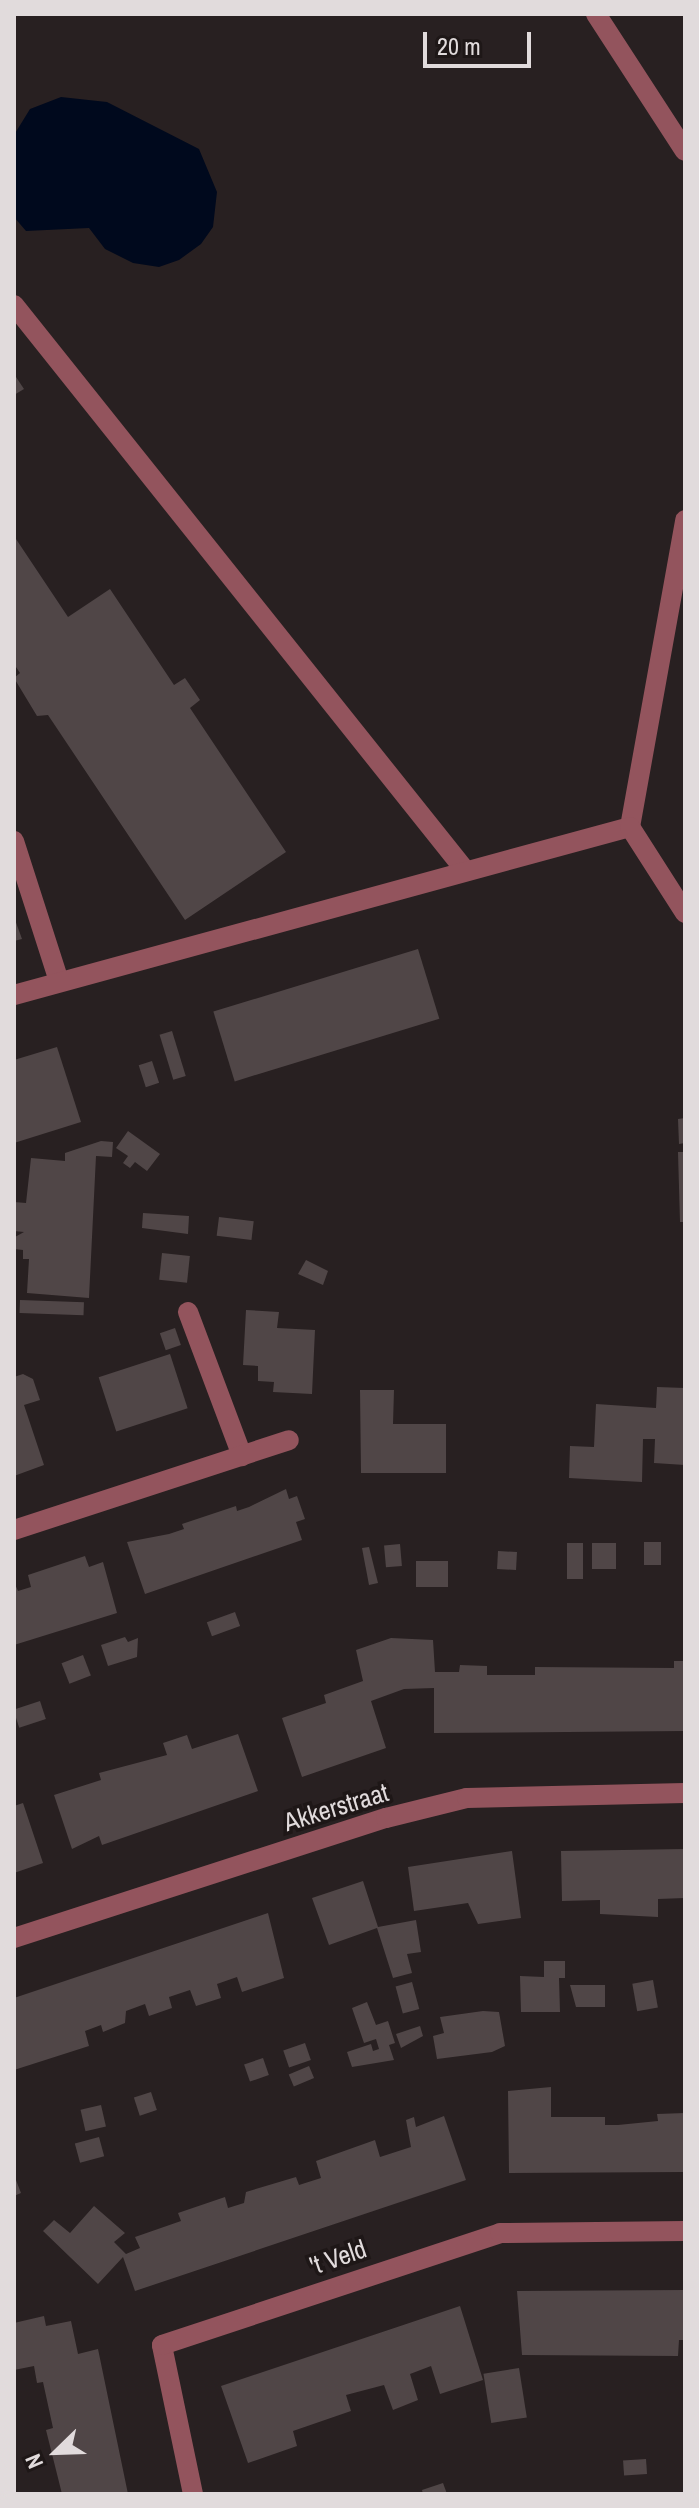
<!DOCTYPE html>
<html>
<head>
<meta charset="utf-8">
<style>
	body { margin:0 }
	#map { position:relative; width:699px; height:2508px; overflow:hidden; background:#282021; font-family:"Archivo Narrow",sans-serif }
	div>[style] { position:absolute }
	[style*='--x'] { left:calc(var(--x)*1px); top:calc(var(--y)*1px); width:calc(var(--w)*1px); rotate:calc(var(--a)*1deg) }
	.water>* { inset:0; background:#00091d }
	.building>* { inset:0; background:#504647; transform-origin:0 0 }
	.minor>* { height:20px; margin:-10px; padding:0 10px; transform-origin:10px; border-radius:10px; background:#93545d }
	span { translate:-50% -50%; white-space:nowrap; text-align:center; line-height:1.15; -webkit-text-stroke:7px #1e1717; paint-order:stroke }
	.street-label { font-size:26px; color:#e1dbdc }
	.frame { position:absolute; inset:0; border:16px solid #e1dbdc; pointer-events:none }
	.north { position:absolute; left:16px; top:2412px; width:80px; height:80px; -webkit-text-stroke:6px #1e1717; paint-order:stroke; rotate:247deg; font-size:22px; font-weight:700; line-height:32px; text-align:center; color:#e1dbdc }
	.north::after { content:''; display:block; margin:auto; width:28px; height:36px; background:#e1dbdc; clip-path:polygon(50% 0,100% 100%,50% 72%,0 100%) }
	.scale { position:absolute; left:423px; top:32px; width:108px; height:36px; box-sizing:border-box; border:4px solid #e1dbdc; border-top:0; padding-left:10px; font-size:24px; line-height:28px; white-space:nowrap; color:#e1dbdc; -webkit-text-stroke:6px #1e1717; paint-order:stroke }
</style>
</head>
<body>
<div id="map">
	<div class="water">
		<div style="clip-path:polygon(61px 97px,107px 102px,199px 149px,217px 192px,213px 227px,201px 244px,179px 260px,159px 267px,133px 263px,105px 249px,89px 228px,26px 231px,14px 217px,14px 135px,30px 109px)"></div>
	</div>
	<div class="building">
		<div style="clip-path:polygon(14px 374px,24px 389px,14px 395px)"></div>
		<div style="clip-path:polygon(14px 536px,68px 617px,110px 589px,174px 685px,185px 678px,200px 700px,190px 708px,286px 852px,185px 920px,48px 715px,37px 716px,14px 678px,20px 673px,14px 664px)"></div>
		<div style="clip-path:polygon(14px 917px,22px 939px,14px 941px)"></div>
		<div style="left:418px;top:949px;width:73px;height:214px;rotate:73deg"></div>
		<div style="left:172px;top:1031px;width:47px;height:13px;rotate:73deg"></div>
		<div style="clip-path:polygon(57px 1047px,81px 1122px,14px 1143px,14px 1060px)"></div>
		<div style="left:152px;top:1061px;width:23px;height:14px;rotate:72deg"></div>
		<div style="clip-path:polygon(685px 1118px,685px 1143px,679px 1144px,678px 1119px)"></div>
		<div style="clip-path:polygon(128px 1131px,160px 1154px,147px 1171px,135px 1162px,130px 1168px,123px 1163px,128px 1156px,116px 1148px)"></div>
		<div style="clip-path:polygon(101px 1141px,113px 1142px,112px 1157px,96px 1156px,89px 1298px,27px 1293px,29px 1259px,23px 1259px,23px 1250px,14px 1249px,15px 1237px,24px 1232px,14px 1231px,14px 1202px,26px 1203px,31px 1158px,65px 1161px,65px 1153px)"></div>
		<div style="clip-path:polygon(678px 1152px,685px 1152px,685px 1222px,680px 1222px)"></div>
		<div style="clip-path:polygon(143px 1213px,189px 1216px,188px 1234px,142px 1228px)"></div>
		<div style="left:219px;top:1217px;width:35px;height:19px;rotate:7deg"></div>
		<div style="left:162px;top:1253px;width:28px;height:27px;rotate:6deg"></div>
		<div style="clip-path:polygon(306px 1260px,328px 1271px,323px 1285px,298px 1274px)"></div>
		<div style="left:20px;top:1300px;width:64px;height:13px;rotate:2deg"></div>
		<div style="clip-path:polygon(246px 1310px,279px 1312px,277px 1328px,315px 1330px,312px 1394px,273px 1392px,274px 1382px,258px 1381px,258px 1366px,243px 1365px)"></div>
		<div style="left:175px;top:1328px;width:18px;height:16px;rotate:71deg"></div>
		<div style="left:170px;top:1354px;width:57px;height:75px;rotate:72deg"></div>
		<div style="clip-path:polygon(23px 1374px,33px 1379px,40px 1400px,24px 1405px,44px 1465px,14px 1476px,14px 1377px)"></div>
		<div style="clip-path:polygon(657px 1387px,685px 1388px,685px 1465px,654px 1463px,655px 1439px,643px 1439px,642px 1482px,569px 1478px,570px 1446px,594px 1447px,596px 1404px,656px 1408px)"></div>
		<div style="clip-path:polygon(360px 1390px,394px 1390px,393px 1424px,446px 1424px,446px 1473px,361px 1473px)"></div>
		<div style="clip-path:polygon(286px 1489px,289px 1499px,297px 1496px,305px 1519px,296px 1522px,302px 1540px,145px 1594px,127px 1542px,169px 1534px,184px 1529px,182px 1524px,236px 1506px,237px 1511px,249px 1507px)"></div>
		<div style="left:644px;top:1542px;width:17px;height:23px"></div>
		<div style="left:567px;top:1543px;width:16px;height:36px"></div>
		<div style="left:592px;top:1543px;width:24px;height:26px"></div>
		<div style="left:400px;top:1544px;width:22px;height:16px;rotate:85deg"></div>
		<div style="clip-path:polygon(369px 1547px,378px 1583px,369px 1585px,362px 1548px)"></div>
		<div style="left:498px;top:1551px;width:19px;height:18px;rotate:3deg"></div>
		<div style="clip-path:polygon(85px 1556px,89px 1567px,103px 1562px,117px 1613px,14px 1645px,14px 1582px,18px 1591px,31px 1587px,28px 1575px)"></div>
		<div style="left:416px;top:1561px;width:32px;height:26px"></div>
		<div style="left:235px;top:1612px;width:15px;height:30px;rotate:70deg"></div>
		<div style="clip-path:polygon(125px 1637px,128px 1642px,138px 1638px,137px 1657px,108px 1666px,101px 1645px)"></div>
		<div style="clip-path:polygon(391px 1638px,433px 1640px,435px 1672px,459px 1672px,460px 1665px,487px 1666px,487px 1675px,535px 1675px,535px 1667px,674px 1668px,674px 1661px,685px 1661px,685px 1731px,434px 1733px,434px 1688px,404px 1689px,371px 1701px,386px 1748px,302px 1777px,282px 1718px,326px 1703px,324px 1695px,363px 1681px,356px 1650px)"></div>
		<div style="left:83px;top:1655px;width:22px;height:23px;rotate:69deg"></div>
		<div style="left:40px;top:1701px;width:19px;height:28px;rotate:72deg"></div>
		<div style="clip-path:polygon(238px 1734px,258px 1791px,102px 1845px,99px 1836px,72px 1849px,54px 1795px,101px 1780px,99px 1773px,167px 1755px,163px 1743px,187px 1735px,192px 1749px)"></div>
		<div style="clip-path:polygon(23px 1803px,43px 1863px,14px 1873px,14px 1806px)"></div>
		<div style="clip-path:polygon(685px 1849px,685px 1898px,658px 1899px,658px 1917px,600px 1914px,600px 1900px,562px 1901px,561px 1851px)"></div>
		<div style="clip-path:polygon(512px 1851px,521px 1918px,478px 1924px,468px 1903px,414px 1911px,408px 1867px)"></div>
		<div style="clip-path:polygon(363px 1881px,378px 1927px,416px 1920px,421px 1952px,407px 1954px,412px 1973px,393px 1978px,377px 1928px,329px 1945px,312px 1898px)"></div>
		<div style="clip-path:polygon(268px 1913px,284px 1978px,242px 1992px,237px 1977px,217px 1984px,221px 1998px,196px 2006px,190px 1990px,169px 1997px,172px 2008px,149px 2016px,145px 2004px,126px 2011px,125px 2023px,103px 2032px,101px 2025px,85px 2031px,89px 2046px,14px 2070px,14px 1998px)"></div>
		<div style="clip-path:polygon(544px 1961px,565px 1961px,565px 1978px,559px 1978px,560px 2012px,521px 2012px,520px 1976px,544px 1977px)"></div>
		<div style="left:653px;top:1980px;width:28px;height:21px;rotate:80deg"></div>
		<div style="left:412px;top:1982px;width:28px;height:17px;rotate:75deg"></div>
		<div style="clip-path:polygon(570px 1985px,605px 1985px,605px 2007px,576px 2007px)"></div>
		<div style="clip-path:polygon(367px 2002px,376px 2025px,388px 2021px,395px 2043px,389px 2045px,394px 2060px,352px 2067px,347px 2052px,371px 2044px,373px 2051px,379px 2049px,376px 2039px,364px 2043px,352px 2008px)"></div>
		<div style="clip-path:polygon(483px 2011px,499px 2012px,505px 2046px,492px 2052px,437px 2059px,433px 2036px,444px 2033px,440px 2017px)"></div>
		<div style="clip-path:polygon(420px 2026px,423px 2036px,401px 2048px,396px 2034px)"></div>
		<div style="left:305px;top:2043px;width:18px;height:23px;rotate:71deg"></div>
		<div style="left:263px;top:2058px;width:18px;height:20px;rotate:71deg"></div>
		<div style="left:309px;top:2066px;width:13px;height:22px;rotate:67deg"></div>
		<div style="clip-path:polygon(551px 2087px,551px 2117px,605px 2117px,605px 2125px,618px 2125px,658px 2121px,657px 2114px,685px 2113px,685px 2172px,509px 2173px,508px 2091px)"></div>
		<div style="left:151px;top:2092px;width:19px;height:18px;rotate:72deg"></div>
		<div style="left:101px;top:2105px;width:22px;height:21px;rotate:77deg"></div>
		<div style="clip-path:polygon(444px 2116px,466px 2180px,135px 2291px,123px 2257px,98px 2284px,43px 2231px,54px 2220px,70px 2233px,94px 2206px,125px 2233px,114px 2242px,126px 2254px,140px 2248px,135px 2237px,181px 2221px,178px 2213px,225px 2197px,228px 2208px,244px 2203px,246px 2192px,296px 2177px,299px 2185px,321px 2178px,316px 2161px,375px 2140px,380px 2157px,411px 2147px,406px 2120px,414px 2117px,416px 2127px)"></div>
		<div style="left:99px;top:2137px;width:20px;height:25px;rotate:75deg"></div>
		<div style="clip-path:polygon(14px 2175px,21px 2193px,14px 2196px)"></div>
		<div style="clip-path:polygon(685px 2290px,685px 2340px,679px 2340px,678px 2356px,522px 2355px,517px 2291px)"></div>
		<div style="clip-path:polygon(460px 2306px,483px 2380px,440px 2394px,431px 2366px,410px 2374px,418px 2400px,393px 2410px,384px 2385px,346px 2395px,351px 2411px,293px 2431px,297px 2446px,248px 2463px,221px 2386px)"></div>
		<div style="clip-path:polygon(44px 2316px,46px 2326px,71px 2321px,78px 2354px,98px 2349px,128px 2494px,62px 2494px,46px 2430px,53px 2428px,43px 2382px,37px 2383px,34px 2366px,14px 2370px,14px 2323px)"></div>
		<div style="left:519px;top:2368px;width:50px;height:36px;rotate:81deg"></div>
		<div style="left:646px;top:2459px;width:15px;height:23px;rotate:86deg"></div>
		<div style="clip-path:polygon(443px 2483px,447px 2494px,423px 2494px,422px 2490px)"></div>
	</div>
	<div class="minor">
		<div style="--x:596;--y:14;--w:163;--a:57"></div>
		<div style="--x:14;--y:305;--w:722;--a:51.41"></div>
		<div style="--x:630;--y:827;--w:312;--a:-79.8"></div>
		<div style="--x:14;--y:841;--w:147;--a:72.2"></div>
		<div style="--x:14;--y:995;--w:638;--a:-15.26"></div>
		<div style="--x:630;--y:827;--w:102;--a:57.4"></div>
		<div style="--x:188;--y:1312;--w:154;--a:69.4"></div>
		<div style="--x:14;--y:1530;--w:289;--a:-18.1"></div>
		<div style="--x:14;--y:1938;--w:391;--a:-17.9"></div>
		<div style="--x:386;--y:1818;--w:83;--a:-13.9"></div>
		<div style="--x:467;--y:1798;--w:218;--a:-1.3"></div>
		<div style="--x:193;--y:2494;--w:152;--a:-101.8"></div>
		<div style="--x:162;--y:2345;--w:356;--a:-18.3"></div>
		<div style="--x:500;--y:2233;--w:185;--a:-0.6"></div>
	</div>
	<div class="street-label">
		<span style="left:336px;top:1807px;rotate:-17deg">Akkerstraat</span>
		<span style="left:338px;top:2257px;rotate:-19deg">'t Veld</span>
	</div>
	<div class="frame"></div>
	<div class="north">N</div>
	<div class="scale">20 m</div>
</div>
</body>
</html>
